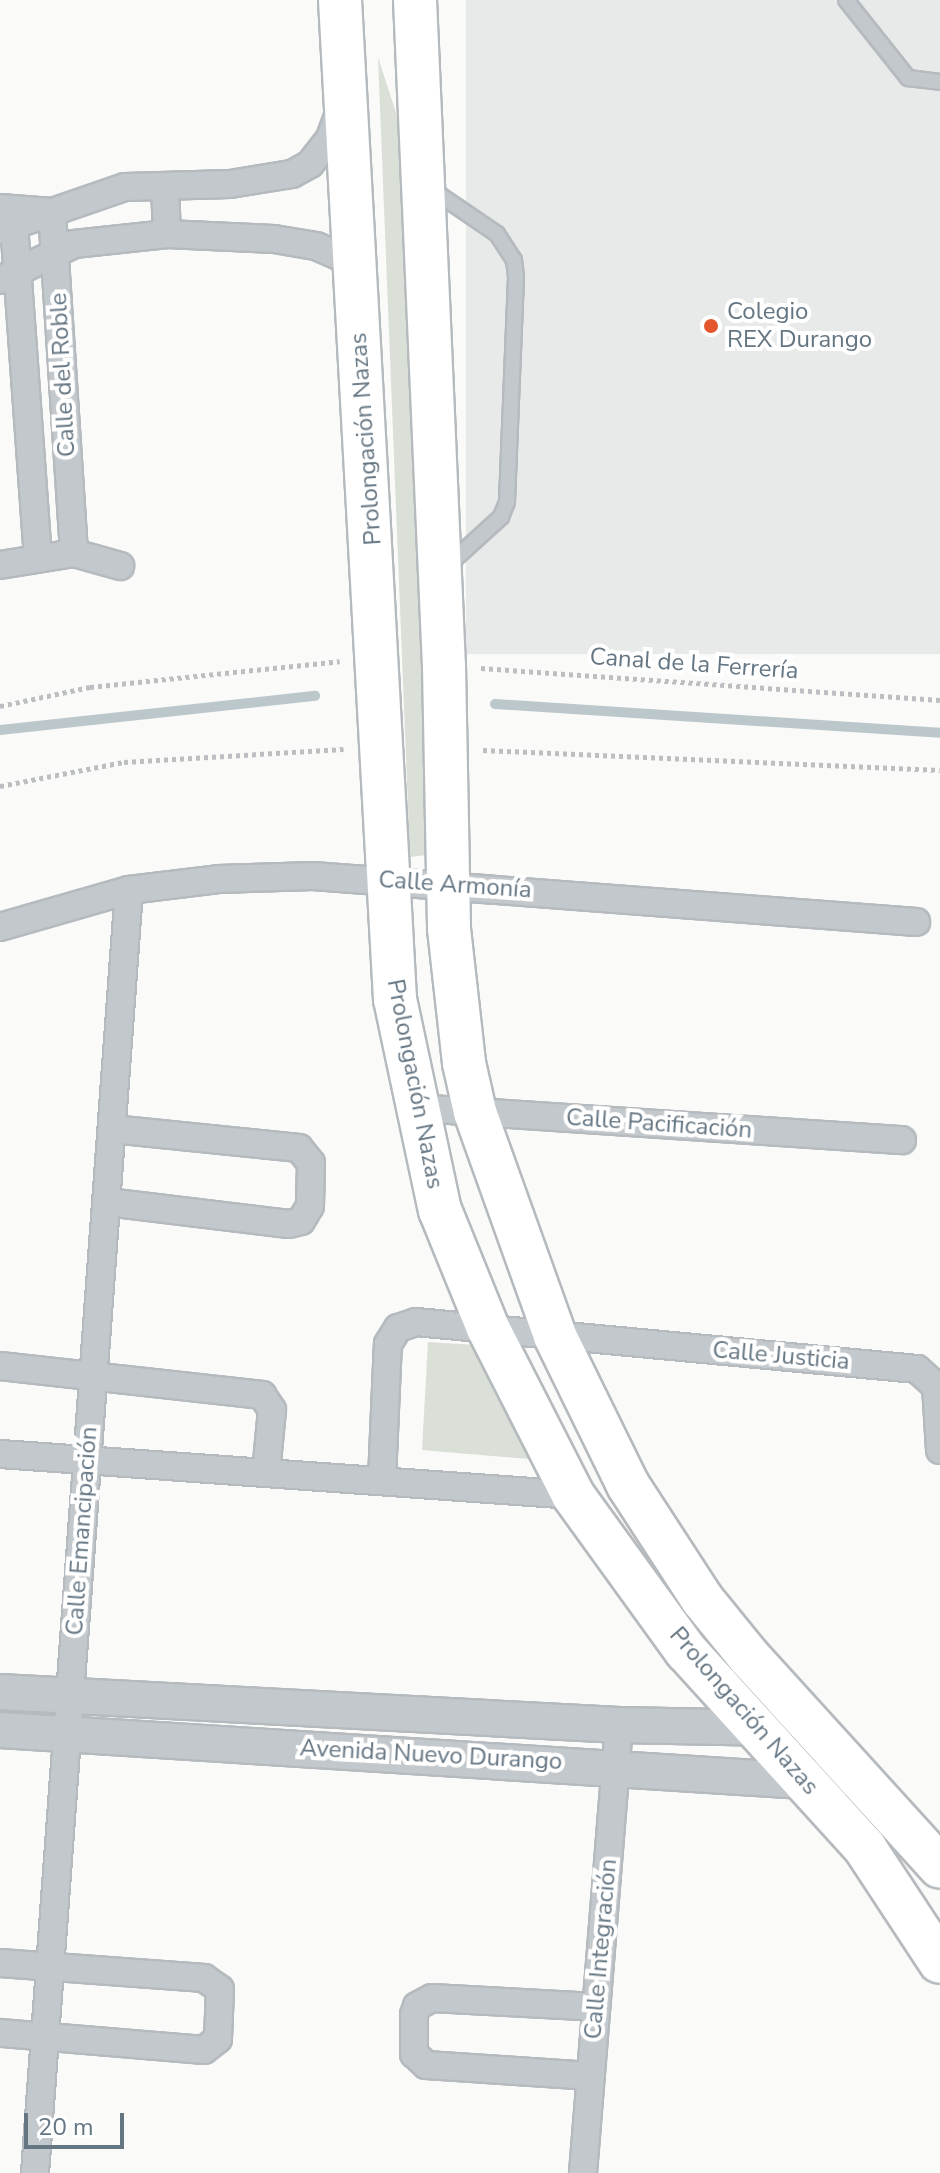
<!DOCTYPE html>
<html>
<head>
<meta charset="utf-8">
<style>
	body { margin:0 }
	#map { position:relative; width:940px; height:2173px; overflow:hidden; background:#fafaf8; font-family:"Nunito Sans",sans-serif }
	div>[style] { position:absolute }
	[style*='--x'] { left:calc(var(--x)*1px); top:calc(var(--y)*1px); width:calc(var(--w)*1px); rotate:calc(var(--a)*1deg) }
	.built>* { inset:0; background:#e8e9e9; transform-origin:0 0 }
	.green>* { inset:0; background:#dadfd7 }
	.stream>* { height:10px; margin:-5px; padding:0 5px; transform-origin:5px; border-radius:5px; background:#bbc7cb }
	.path>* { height:5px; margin-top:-2.5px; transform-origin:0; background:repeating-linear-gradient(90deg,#bbbfc2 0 4px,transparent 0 8px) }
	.roads { filter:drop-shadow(2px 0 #b5babe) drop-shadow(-2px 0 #b5babe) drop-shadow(0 2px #b5babe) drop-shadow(0 -2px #b5babe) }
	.service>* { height:14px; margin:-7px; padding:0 7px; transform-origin:7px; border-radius:7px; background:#c3c8cc }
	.minor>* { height:26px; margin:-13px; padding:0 13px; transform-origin:13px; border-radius:13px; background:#c3c8cc }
	.tertiary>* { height:34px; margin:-17px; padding:0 17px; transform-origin:17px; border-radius:17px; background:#c3c8cc }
	.primary>* { height:42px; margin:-21px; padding:0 21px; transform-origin:21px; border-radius:21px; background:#fff }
	.dots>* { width:22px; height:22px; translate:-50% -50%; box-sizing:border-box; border:4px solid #fff; border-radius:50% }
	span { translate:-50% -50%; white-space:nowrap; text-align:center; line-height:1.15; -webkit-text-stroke:8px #fff; paint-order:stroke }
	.poi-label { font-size:24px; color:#657683 }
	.left { translate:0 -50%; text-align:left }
	.street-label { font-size:24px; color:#657683 }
	.scale { position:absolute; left:24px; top:2113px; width:100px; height:36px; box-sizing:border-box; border:4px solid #657683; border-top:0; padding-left:10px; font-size:24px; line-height:28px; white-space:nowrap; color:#657683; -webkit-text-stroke:6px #fff; paint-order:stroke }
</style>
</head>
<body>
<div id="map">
	<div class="built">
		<div style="left:466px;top:0;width:474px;height:654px"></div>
	</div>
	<div class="green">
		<div style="clip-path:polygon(378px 57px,397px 116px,415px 446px,426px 855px,410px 857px)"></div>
		<div style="clip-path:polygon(428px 1342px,491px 1346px,541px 1460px,422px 1450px)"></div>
	</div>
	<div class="stream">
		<div style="--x:495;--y:704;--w:446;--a:3.7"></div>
		<div style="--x:0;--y:730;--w:317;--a:-6.2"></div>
	</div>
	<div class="path">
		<div style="--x:481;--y:668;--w:460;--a:4"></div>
		<div style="--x:0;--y:706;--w:92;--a:-11.9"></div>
		<div style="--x:90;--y:687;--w:251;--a:-5.9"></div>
		<div style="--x:483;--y:750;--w:457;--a:2.5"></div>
		<div style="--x:0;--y:786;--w:126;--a:-11"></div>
		<div style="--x:124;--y:762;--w:220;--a:-3.4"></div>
	</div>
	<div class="roads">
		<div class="service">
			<div style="--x:846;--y:0;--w:100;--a:51.5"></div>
			<div style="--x:908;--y:78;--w:32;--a:7"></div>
			<div style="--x:431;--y:189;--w:80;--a:34.3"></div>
			<div style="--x:497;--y:234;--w:31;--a:57"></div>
			<div style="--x:514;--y:260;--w:17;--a:83"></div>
			<div style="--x:516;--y:277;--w:225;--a:92.3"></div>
			<div style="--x:507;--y:502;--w:16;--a:112"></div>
			<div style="--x:501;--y:517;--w:74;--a:137.7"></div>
		</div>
		<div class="minor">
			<div style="--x:165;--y:187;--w:47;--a:87.6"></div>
			<div style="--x:0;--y:208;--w:52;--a:4.4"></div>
			<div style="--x:52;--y:212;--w:342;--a:86.3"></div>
			<div style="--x:14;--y:224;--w:334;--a:85.9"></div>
			<div style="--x:0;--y:230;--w:132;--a:-19"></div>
			<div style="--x:125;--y:187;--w:105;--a:-1.6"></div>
			<div style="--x:230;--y:184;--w:63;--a:-9.2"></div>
			<div style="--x:292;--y:174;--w:21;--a:-29"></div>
			<div style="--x:310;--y:164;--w:33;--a:-52"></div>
			<div style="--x:330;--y:138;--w:29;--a:-70"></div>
			<div style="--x:0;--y:280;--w:82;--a:-25.9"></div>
			<div style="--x:74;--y:244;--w:94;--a:-6.1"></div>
			<div style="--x:167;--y:234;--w:107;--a:2.7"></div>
			<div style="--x:274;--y:239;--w:43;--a:9.5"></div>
			<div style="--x:316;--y:246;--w:43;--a:23.6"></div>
			<div style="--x:0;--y:565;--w:75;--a:-9.2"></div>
			<div style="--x:74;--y:553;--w:48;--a:15.8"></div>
			<div style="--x:0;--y:927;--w:134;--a:-16"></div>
			<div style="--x:129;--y:890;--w:90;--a:-7"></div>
			<div style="--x:218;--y:879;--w:95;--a:-1.8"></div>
			<div style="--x:313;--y:876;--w:605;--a:4.36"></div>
			<div style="--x:417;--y:1108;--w:486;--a:3.8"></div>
			<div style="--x:107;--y:1202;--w:183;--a:6.9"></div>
			<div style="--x:289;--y:1224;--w:12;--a:-14"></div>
			<div style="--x:301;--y:1221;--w:17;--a:-59"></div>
			<div style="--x:310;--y:1206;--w:43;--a:-88.7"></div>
			<div style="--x:311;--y:1163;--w:19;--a:-129"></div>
			<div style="--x:299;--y:1148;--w:188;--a:-174.2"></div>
			<div style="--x:0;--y:1366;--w:264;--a:6.3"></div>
			<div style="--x:262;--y:1395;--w:18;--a:56"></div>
			<div style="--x:272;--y:1410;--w:62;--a:95.5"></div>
			<div style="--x:0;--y:1454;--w:574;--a:4.09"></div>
			<div style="--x:382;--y:1479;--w:135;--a:-87.5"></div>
			<div style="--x:388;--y:1344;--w:19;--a:-58"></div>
			<div style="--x:398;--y:1328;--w:19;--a:-18"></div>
			<div style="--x:416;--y:1322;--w:503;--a:5.36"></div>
			<div style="--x:917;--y:1369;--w:25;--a:42"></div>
			<div style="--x:936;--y:1386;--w:64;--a:86.4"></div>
			<div style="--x:0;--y:1963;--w:205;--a:4.2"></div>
			<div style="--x:204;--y:1978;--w:19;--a:35"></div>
			<div style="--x:220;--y:1989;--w:50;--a:92.3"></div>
			<div style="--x:218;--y:2039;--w:18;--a:142"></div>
			<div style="--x:204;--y:2050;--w:205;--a:-175.2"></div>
			<div style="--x:591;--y:2076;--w:165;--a:-176.2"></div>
			<div style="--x:426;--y:2065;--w:16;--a:-137"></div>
			<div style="--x:414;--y:2054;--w:39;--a:-90"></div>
			<div style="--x:414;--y:2015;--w:9;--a:-72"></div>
			<div style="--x:417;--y:2006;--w:17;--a:-28"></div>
			<div style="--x:432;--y:1998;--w:164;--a:3.1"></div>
			<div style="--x:35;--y:2173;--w:1286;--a:-85.81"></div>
			<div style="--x:583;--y:2173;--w:449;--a:-85.4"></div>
		</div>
		<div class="tertiary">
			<div style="--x:0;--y:1692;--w:620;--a:3.05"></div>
			<div style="--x:619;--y:1725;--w:155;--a:1.1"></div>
			<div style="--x:0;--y:1730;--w:805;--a:3.63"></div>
			<div style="--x:803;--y:1781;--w:59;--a:-4.8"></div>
		</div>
		<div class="primary">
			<div style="--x:340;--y:0;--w:1001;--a:86.85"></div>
			<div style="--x:395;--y:999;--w:216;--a:78"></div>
			<div style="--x:440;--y:1210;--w:127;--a:67.9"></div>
			<div style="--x:488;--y:1328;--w:187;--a:63"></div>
			<div style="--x:573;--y:1495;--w:193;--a:54.1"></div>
			<div style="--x:686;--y:1651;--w:266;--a:47.7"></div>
			<div style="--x:865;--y:1848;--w:136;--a:56.7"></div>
			<div style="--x:415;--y:0;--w:667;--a:87.51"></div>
			<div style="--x:444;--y:666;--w:263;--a:88.9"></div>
			<div style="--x:449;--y:929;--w:135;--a:83.6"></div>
			<div style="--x:464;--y:1063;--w:50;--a:77.3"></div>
			<div style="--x:475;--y:1112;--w:238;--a:70.3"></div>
			<div style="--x:555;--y:1336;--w:166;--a:63.9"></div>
			<div style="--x:628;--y:1485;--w:136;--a:57"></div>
			<div style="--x:702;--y:1599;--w:76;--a:50.9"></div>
			<div style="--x:750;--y:1658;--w:282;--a:47.7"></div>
		</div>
	</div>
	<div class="dots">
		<div style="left:711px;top:326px;background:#e4572e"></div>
	</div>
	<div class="poi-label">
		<span class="left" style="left:727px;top:326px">Colegio<br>REX Durango</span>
	</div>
	<div class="street-label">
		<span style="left:63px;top:375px;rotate:-93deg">Calle del Roble</span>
		<span style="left:366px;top:439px;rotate:-94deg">Prolongación Nazas</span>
		<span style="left:694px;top:664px;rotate:4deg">Canal de la Ferrería</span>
		<span style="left:455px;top:885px;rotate:4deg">Calle Armonía</span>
		<span style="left:415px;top:1084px;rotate:79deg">Prolongación Nazas</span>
		<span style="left:659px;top:1124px;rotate:4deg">Calle Pacificación</span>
		<span style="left:781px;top:1356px;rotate:5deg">Calle Justicia</span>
		<span style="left:82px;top:1531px;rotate:-86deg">Calle Emancipación</span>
		<span style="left:744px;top:1711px;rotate:49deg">Prolongación Nazas</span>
		<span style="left:431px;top:1755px;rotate:3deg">Avenida Nuevo Durango</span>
		<span style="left:601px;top:1949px;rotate:-85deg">Calle Integración</span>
	</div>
	<div class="scale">20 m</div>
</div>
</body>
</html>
